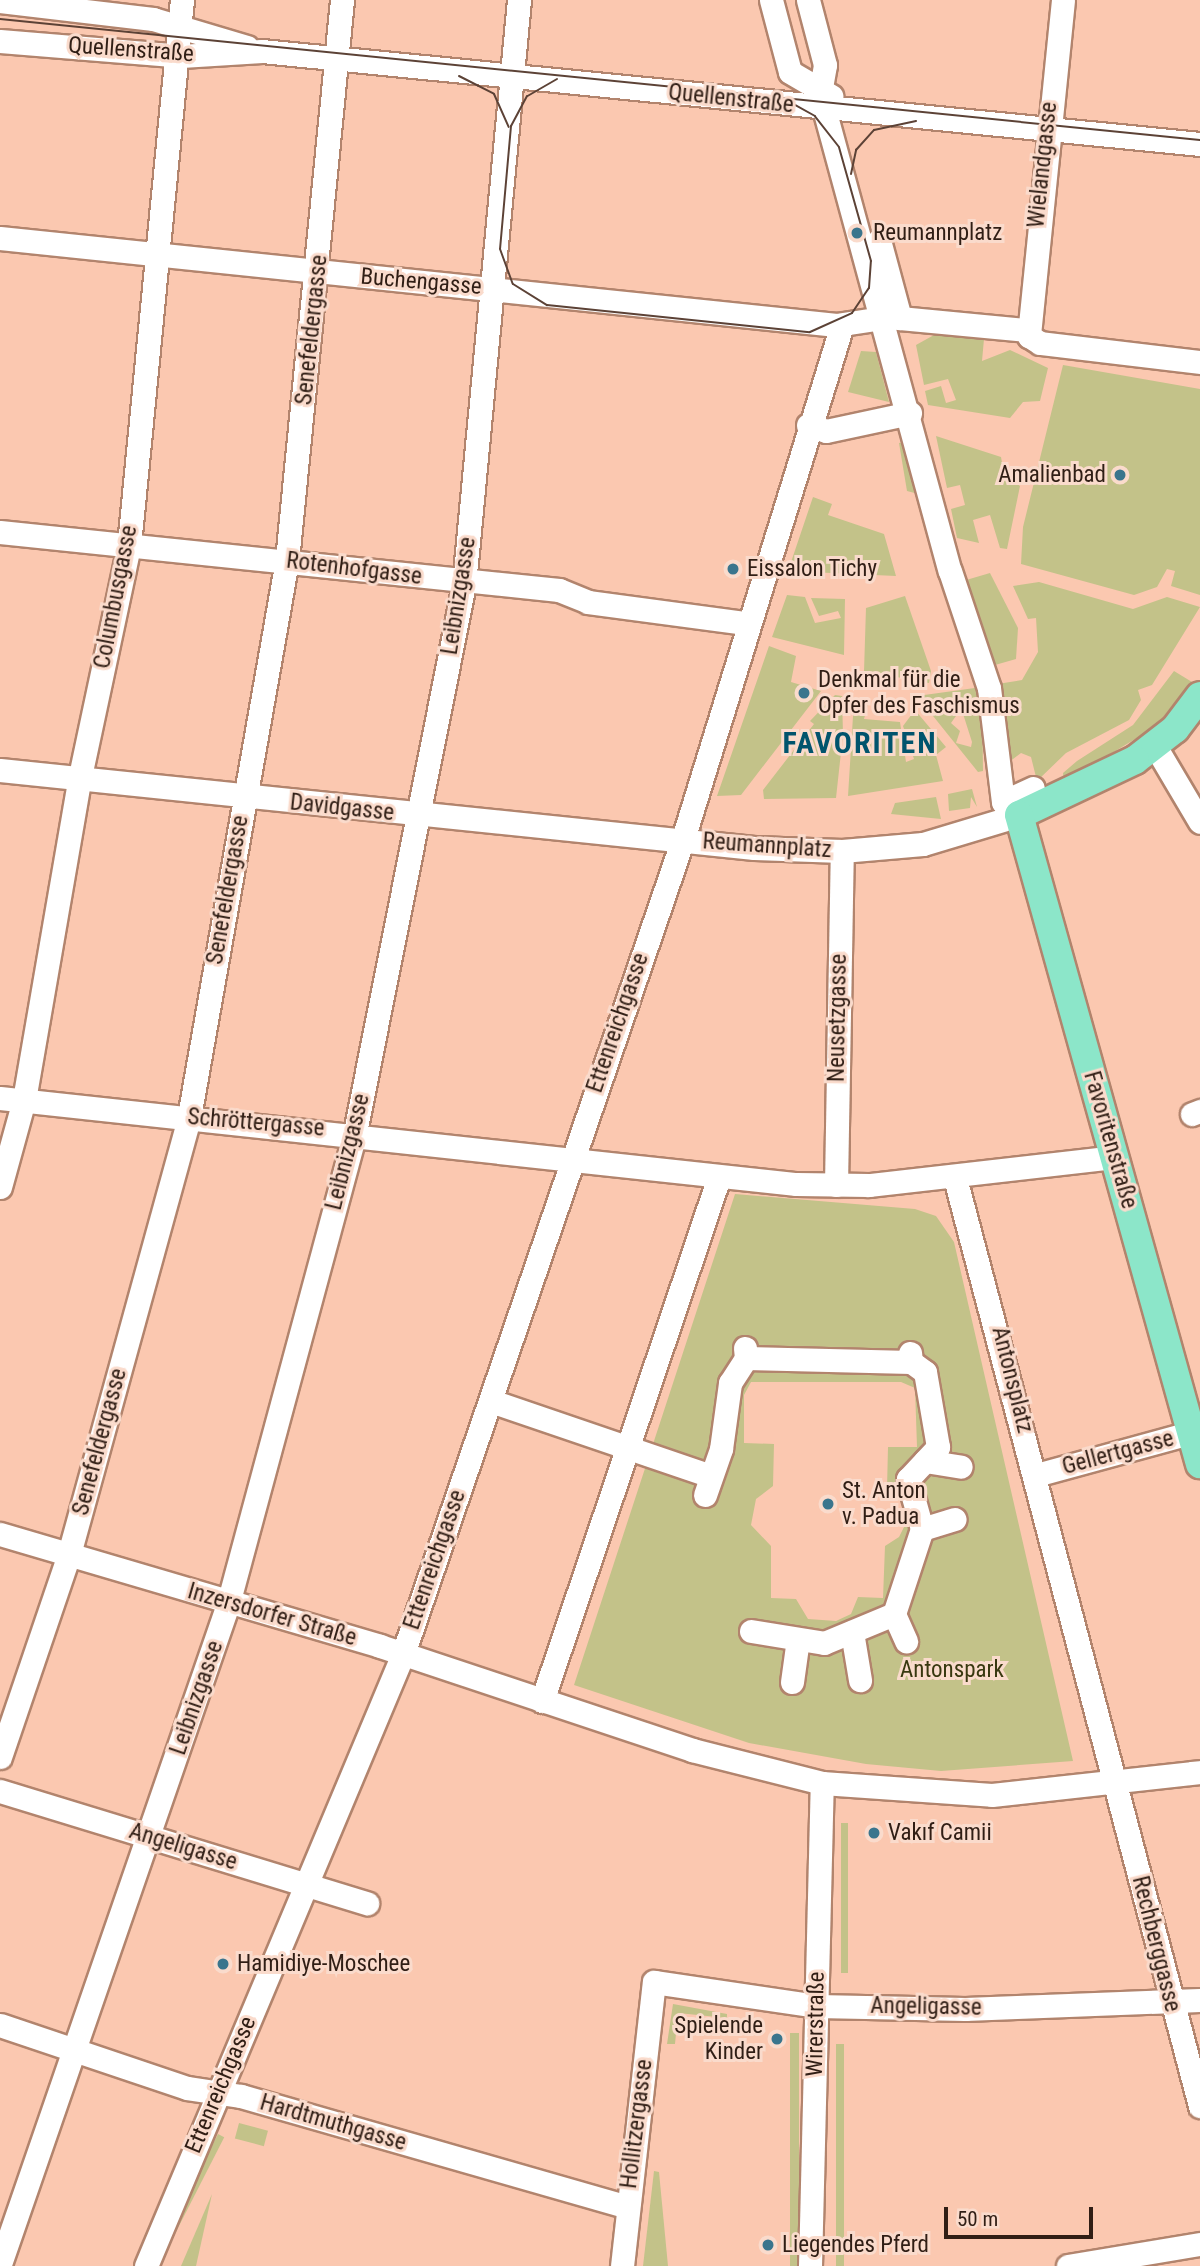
<!DOCTYPE html>
<html>
<head>
<meta charset="utf-8">
<style>
	body { margin:0 }
	#map { position:relative; width:1200px; height:2266px; overflow:hidden; background:#fbc8b0; font-family:"Roboto Condensed",sans-serif }
	div>[style] { position:absolute }
	[style*='--x'] { left:calc(var(--x)*1px); top:calc(var(--y)*1px); width:calc(var(--w)*1px); rotate:calc(var(--a)*1deg) }
	.green>* { inset:0; background:#c3c289; transform-origin:0 0 }
	.roads { filter:drop-shadow(2px 0 #b2846d) drop-shadow(-2px 0 #b2846d) drop-shadow(0 2px #b2846d) drop-shadow(0 -2px #b2846d) }
	.minor>* { height:23px; margin:-11.5px; padding:0 11.5px; transform-origin:11.5px; border-radius:11.5px; background:#fff }
	.major>* { height:28px; margin:-14px; padding:0 14px; transform-origin:14px; border-radius:14px; background:#8ce6c9 }
	.tram>* { height:2px; margin:-1px; padding:0 1px; transform-origin:1px; border-radius:1px; background:#5c4236 }
	.dots>* { width:19px; height:19px; translate:-50% -50%; box-sizing:border-box; border:4px solid #fadbcc; border-radius:50% }
	span { translate:-50% -50%; white-space:nowrap; text-align:center; line-height:1.15; -webkit-text-stroke:6px #fadbcc; paint-order:stroke }
	.street-label { font-size:23px; color:#301e15 }
	.poi-label { font-size:23px; color:#301e15 }
	.left { translate:0 -50%; text-align:left }
	.right { translate:-100% -50%; text-align:right }
	.park-label { font-size:23px; color:#393810 }
	.district-label { font-size:30px; color:#01546d; font-weight:700; letter-spacing:2px }
	.scale { position:absolute; left:944px; top:2207px; width:149px; height:32px; box-sizing:border-box; border:4px solid #301e15; border-top:0; padding-left:9px; font-size:21px; line-height:24px; white-space:nowrap; color:#301e15; -webkit-text-stroke:5px #fadbcc; paint-order:stroke }
</style>
</head>
<body>
<div id="map">
	<div class="green">
		<div style="clip-path:polygon(934px 335px,984px 339px,982px 361px,1010px 350px,1048px 368px,1040px 401px,1023px 402px,1010px 418px,928px 405px,925px 391px,941px 386px,946px 403px,956px 400px,948px 379px,924px 385px,916px 345px)"></div>
		<div style="clip-path:polygon(861px 351px,876px 352px,889px 402px,848px 392px)"></div>
		<div style="clip-path:polygon(1063px 365px,1200px 389px,1200px 595px,1171px 586px,1175px 571px,1167px 569px,1157px 587px,1134px 595px,1021px 564px,1023px 527px)"></div>
		<div style="clip-path:polygon(936px 436px,1001px 457px,1004px 474px,1020px 486px,1007px 549px,1000px 548px,990px 515px,973px 520px,979px 543px,957px 538px,951px 509px,965px 505px,960px 485px,947px 488px)"></div>
		<div style="clip-path:polygon(911px 441px,926px 496px,907px 491px,899px 443px)"></div>
		<div style="clip-path:polygon(813px 497px,832px 504px,828px 515px,884px 534px,896px 576px,788px 571px)"></div>
		<div style="clip-path:polygon(990px 573px,1018px 628px,1016px 659px,988px 667px,956px 583px)"></div>
		<div style="clip-path:polygon(1039px 582px,1133px 609px,1167px 597px,1200px 607px,1152px 685px,1138px 690px,1141px 700px,1129px 720px,1066px 753px,1037px 781px,1031px 757px,1021px 753px,1009px 762px,991px 685px,1022px 680px,1038px 652px,1036px 618px,1028px 619px,1013px 586px)"></div>
		<div style="clip-path:polygon(787px 595px,805px 597px,815px 623px,841px 618px,838px 611px,819px 616px,811px 598px,845px 599px,844px 655px,772px 637px)"></div>
		<div style="clip-path:polygon(905px 596px,931px 671px,929px 683px,864px 671px,866px 608px)"></div>
		<div style="clip-path:polygon(769px 646px,796px 656px,791px 682px,821px 691px,741px 795px,717px 796px)"></div>
		<div style="clip-path:polygon(1174px 671px,1192px 682px,1155px 727px,1064px 782px,1063px 773px,1077px 761px,1133px 725px)"></div>
		<div style="clip-path:polygon(evenodd,982px 687px,983px 771px,978px 772px,917px 696px,982px 687px,958px 698px,972px 742px,971px 747px,956px 743px,960px 731px,951px 723px,956px 716px,946px 711px,958px 698px)"></div>
		<div style="clip-path:polygon(835px 695px,842px 696px,843px 734px,836px 798px,764px 799px,763px 790px,814px 724px,810px 721px)"></div>
		<div style="clip-path:polygon(854px 700px,868px 704px,864px 719px,900px 722px,906px 762px,914px 759px,903px 726px,915px 710px,946px 747px,936px 755px,943px 781px,848px 796px)"></div>
		<div style="clip-path:polygon(972px 789px,977px 807px,971px 797px,970px 808px,949px 811px,948px 794px)"></div>
		<div style="clip-path:polygon(936px 797px,941px 819px,891px 814px,895px 803px)"></div>
		<div style="clip-path:polygon(evenodd,735px 1194px,915px 1209px,936px 1216px,954px 1242px,1073px 1761px,941px 1771px,866px 1764px,749px 1743px,574px 1685px,735px 1194px,751px 1382px,901px 1382px,915px 1388px,917px 1447px,888px 1447px,887px 1488px,899px 1497px,907px 1521px,899px 1537px,885px 1546px,883px 1598px,858px 1597px,851px 1614px,836px 1621px,808px 1619px,796px 1599px,771px 1598px,771px 1546px,751px 1525px,756px 1499px,773px 1486px,774px 1444px,744px 1443px,744px 1395px,751px 1382px)"></div>
		<div style="left:841px;top:1823px;width:7px;height:150px"></div>
		<div style="clip-path:polygon(673px 2004px,727px 2014px,727px 2018px,678px 2013px,675px 2044px,667px 2044px)"></div>
		<div style="left:790px;top:2033px;width:9px;height:233px"></div>
		<div style="left:836px;top:2044px;width:8px;height:222px"></div>
		<div style="left:239px;top:2123px;width:30px;height:16px;rotate:15deg"></div>
		<div style="left:218px;top:2134px;width:7px;height:143px;rotate:27deg"></div>
		<div style="clip-path:polygon(654px 2171px,659px 2172px,668px 2266px,643px 2266px)"></div>
		<div style="clip-path:polygon(212px 2194px,196px 2266px,181px 2266px)"></div>
	</div>
	<div class="roads">
		<div class="minor">
			<div style="--x:771;--y:0;--w:74;--a:75.2"></div>
			<div style="--x:790;--y:72;--w:48;--a:30.3"></div>
			<div style="--x:808;--y:0;--w:67;--a:75.3"></div>
			<div style="--x:825;--y:65;--w:29;--a:100"></div>
			<div style="--x:820;--y:94;--w:494;--a:74.8"></div>
			<div style="--x:950;--y:571;--w:123;--a:71.6"></div>
			<div style="--x:989;--y:688;--w:115;--a:83"></div>
			<div style="--x:1003;--y:802;--w:33;--a:-25"></div>
			<div style="--x:1063;--y:0;--w:338;--a:95.8"></div>
			<div style="--x:1029;--y:336;--w:13;--a:32"></div>
			<div style="--x:1040;--y:343;--w:161;--a:6.8"></div>
			<div style="--x:0;--y:1;--w:154;--a:6.7"></div>
			<div style="--x:153;--y:19;--w:98;--a:16.6"></div>
			<div style="--x:0;--y:41;--w:182;--a:4.7"></div>
			<div style="--x:181;--y:56;--w:81;--a:-3.5"></div>
			<div style="--x:262;--y:51;--w:943;--a:5.66"></div>
			<div style="--x:0;--y:238;--w:841;--a:5.94"></div>
			<div style="--x:836;--y:325;--w:54;--a:-8.6"></div>
			<div style="--x:889;--y:317;--w:139;--a:5.4"></div>
			<div style="--x:879;--y:240;--w:81;--a:74.9"></div>
			<div style="--x:808;--y:425;--w:19;--a:18"></div>
			<div style="--x:826;--y:431;--w:86;--a:-12.1"></div>
			<div style="--x:0;--y:532;--w:562;--a:5.92"></div>
			<div style="--x:559;--y:590;--w:31;--a:22"></div>
			<div style="--x:588;--y:602;--w:159;--a:7.6"></div>
			<div style="--x:1155;--y:746;--w:88;--a:59.4"></div>
			<div style="--x:0;--y:770;--w:758;--a:5.91"></div>
			<div style="--x:754;--y:848;--w:88;--a:2"></div>
			<div style="--x:842;--y:851;--w:81;--a:-4.9"></div>
			<div style="--x:923;--y:844;--w:100;--a:-16.8"></div>
			<div style="--x:0;--y:1098;--w:801;--a:6.17"></div>
			<div style="--x:796;--y:1184;--w:73;--a:0.8"></div>
			<div style="--x:869;--y:1185;--w:248;--a:-6.5"></div>
			<div style="--x:1192;--y:1114;--w:9;--a:-21"></div>
			<div style="--x:955;--y:1178;--w:960;--a:75.21"></div>
			<div style="--x:836;--y:1185;--w:334;--a:-89"></div>
			<div style="--x:0;--y:1187;--w:90;--a:-74.6"></div>
			<div style="--x:24;--y:1100;--w:324;--a:-80.2"></div>
			<div style="--x:79;--y:781;--w:241;--a:-78"></div>
			<div style="--x:129;--y:545;--w:548;--a:-84.45"></div>
			<div style="--x:745;--y:1348;--w:10;--a:84"></div>
			<div style="--x:746;--y:1358;--w:165;--a:1.4"></div>
			<div style="--x:911;--y:1362;--w:9;--a:-96"></div>
			<div style="--x:491;--y:1401;--w:232;--a:18.8"></div>
			<div style="--x:925;--y:1461;--w:36;--a:9"></div>
			<div style="--x:1036;--y:1475;--w:170;--a:-15.3"></div>
			<div style="--x:705;--y:1495;--w:49;--a:-70.8"></div>
			<div style="--x:721;--y:1449;--w:67;--a:-82.2"></div>
			<div style="--x:730;--y:1383;--w:30;--a:-57"></div>
			<div style="--x:922;--y:1529;--w:34;--a:-17"></div>
			<div style="--x:0;--y:1534;--w:396;--a:16.4"></div>
			<div style="--x:380;--y:1646;--w:329;--a:18.4"></div>
			<div style="--x:692;--y:1750;--w:134;--a:14.2"></div>
			<div style="--x:822;--y:1783;--w:170;--a:4"></div>
			<div style="--x:992;--y:1795;--w:209;--a:-6.3"></div>
			<div style="--x:894;--y:1614;--w:30;--a:66"></div>
			<div style="--x:751;--y:1631;--w:74;--a:9.3"></div>
			<div style="--x:824;--y:1643;--w:76;--a:-22.5"></div>
			<div style="--x:894;--y:1614;--w:89;--a:-71.8"></div>
			<div style="--x:922;--y:1529;--w:52;--a:-105.6"></div>
			<div style="--x:908;--y:1479;--w:44;--a:-46.8"></div>
			<div style="--x:938;--y:1447;--w:76;--a:-99.8"></div>
			<div style="--x:925;--y:1372;--w:17;--a:-144"></div>
			<div style="--x:852;--y:1632;--w:49;--a:80.5"></div>
			<div style="--x:792;--y:1682;--w:43;--a:-82.1"></div>
			<div style="--x:542;--y:1701;--w:553;--a:-71.34"></div>
			<div style="--x:0;--y:1757;--w:214;--a:-71.2"></div>
			<div style="--x:69;--y:1554;--w:453;--a:-74.6"></div>
			<div style="--x:189;--y:1117;--w:566;--a:-80.02"></div>
			<div style="--x:287;--y:560;--w:563;--a:-84.39"></div>
			<div style="--x:0;--y:1791;--w:384;--a:17"></div>
			<div style="--x:0;--y:2025;--w:197;--a:18.6"></div>
			<div style="--x:187;--y:2088;--w:55;--a:8.4"></div>
			<div style="--x:241;--y:2096;--w:402;--a:16"></div>
			<div style="--x:0;--y:2264;--w:698;--a:-70.94"></div>
			<div style="--x:228;--y:1604;--w:489;--a:-74.9"></div>
			<div style="--x:355;--y:1132;--w:559;--a:-78.75"></div>
			<div style="--x:464;--y:584;--w:587;--a:-84.62"></div>
			<div style="--x:146;--y:2266;--w:664;--a:-67.22"></div>
			<div style="--x:403;--y:1654;--w:862;--a:-71.04"></div>
			<div style="--x:683;--y:839;--w:538;--a:-72.81"></div>
			<div style="--x:622;--y:2266;--w:286;--a:-83.6"></div>
			<div style="--x:654;--y:1982;--w:164;--a:8.4"></div>
			<div style="--x:816;--y:2006;--w:149;--a:1.2"></div>
			<div style="--x:965;--y:2009;--w:235;--a:-2.2"></div>
			<div style="--x:810;--y:2266;--w:483;--a:-88.6"></div>
			<div style="--x:1068;--y:2266;--w:134;--a:-9.5"></div>
		</div>
		<div class="major">
			<div style="--x:1200;--y:696;--w:41;--a:127.1"></div>
			<div style="--x:1175;--y:729;--w:51;--a:142.2"></div>
			<div style="--x:1135;--y:760;--w:128;--a:154.6"></div>
			<div style="--x:1019;--y:815;--w:674;--a:74.42"></div>
		</div>
	</div>
	<div class="tram">
		<div style="--x:0;--y:19;--w:1206;--a:5.76"></div>
		<div style="--x:459;--y:76;--w:39;--a:27"></div>
		<div style="--x:494;--y:94;--w:36;--a:66"></div>
		<div style="--x:557;--y:79;--w:34;--a:150"></div>
		<div style="--x:527;--y:96;--w:34;--a:118"></div>
		<div style="--x:511;--y:126;--w:123;--a:95.1"></div>
		<div style="--x:500;--y:249;--w:37;--a:70"></div>
		<div style="--x:513;--y:284;--w:40;--a:32"></div>
		<div style="--x:547;--y:305;--w:264;--a:5.9"></div>
		<div style="--x:810;--y:332;--w:46;--a:-24.3"></div>
		<div style="--x:852;--y:313;--w:30;--a:-56"></div>
		<div style="--x:869;--y:288;--w:27;--a:-86"></div>
		<div style="--x:871;--y:261;--w:118;--a:-105.7"></div>
		<div style="--x:839;--y:147;--w:39;--a:-128"></div>
		<div style="--x:815;--y:116;--w:26;--a:-151"></div>
		<div style="--x:851;--y:174;--w:25;--a:-78"></div>
		<div style="--x:856;--y:150;--w:27;--a:-48"></div>
		<div style="--x:874;--y:130;--w:43;--a:-12.1"></div>
	</div>
	<div class="dots">
		<div style="left:857px;top:233px;background:#3a758d"></div>
		<div style="left:1120px;top:475px;background:#3a758d"></div>
		<div style="left:733px;top:569px;background:#3a758d"></div>
		<div style="left:804px;top:693px;background:#3a758d"></div>
		<div style="left:828px;top:1504px;background:#3a758d"></div>
		<div style="left:874px;top:1833px;background:#3a758d"></div>
		<div style="left:223px;top:1964px;background:#3a758d"></div>
		<div style="left:777px;top:2039px;background:#3a758d"></div>
		<div style="left:768px;top:2245px;background:#3a758d"></div>
	</div>
	<div class="street-label">
		<span style="left:131px;top:50px;rotate:4deg">Quellenstraße</span>
		<span style="left:731px;top:99px;rotate:6deg">Quellenstraße</span>
		<span style="left:1043px;top:165px;rotate:-84deg">Wielandgasse</span>
		<span style="left:421px;top:282px;rotate:5deg">Buchengasse</span>
		<span style="left:312px;top:330px;rotate:-84deg">Senefeldergasse</span>
		<span style="left:354px;top:569px;rotate:7deg">Rotenhofgasse</span>
		<span style="left:459px;top:596px;rotate:-81deg">Leibnizgasse</span>
		<span style="left:116px;top:597px;rotate:-79deg">Columbusgasse</span>
		<span style="left:342px;top:808px;rotate:6deg">Davidgasse</span>
		<span style="left:767px;top:846px;rotate:4deg">Reumannplatz</span>
		<span style="left:228px;top:890px;rotate:-80deg">Senefeldergasse</span>
		<span style="left:838px;top:1018px;rotate:-89deg">Neusetzgasse</span>
		<span style="left:618px;top:1023px;rotate:-71deg">Ettenreichgasse</span>
		<span style="left:256px;top:1123px;rotate:5deg">Schröttergasse</span>
		<span style="left:1110px;top:1140px;rotate:74deg">Favoritenstraße</span>
		<span style="left:348px;top:1152px;rotate:-76deg">Leibnizgasse</span>
		<span style="left:1012px;top:1380px;rotate:76deg">Antonsplatz</span>
		<span style="left:100px;top:1442px;rotate:-75deg">Senefeldergasse</span>
		<span style="left:1118px;top:1453px;rotate:-15deg">Gellertgasse</span>
		<span style="left:435px;top:1560px;rotate:-71deg">Ettenreichgasse</span>
		<span style="left:272px;top:1615px;rotate:16deg">Inzersdorfer Straße</span>
		<span style="left:197px;top:1698px;rotate:-71deg">Leibnizgasse</span>
		<span style="left:183px;top:1847px;rotate:17deg">Angeligasse</span>
		<span style="left:1156px;top:1944px;rotate:76deg">Rechberggasse</span>
		<span style="left:926px;top:2007px;rotate:1deg">Angeligasse</span>
		<span style="left:816px;top:2024px;rotate:-89deg">Wirerstraße</span>
		<span style="left:221px;top:2085px;rotate:-67deg">Ettenreichgasse</span>
		<span style="left:333px;top:2123px;rotate:16deg">Hardtmuthgasse</span>
		<span style="left:637px;top:2124px;rotate:-83deg">Hollitzergasse</span>
	</div>
	<div class="poi-label">
		<span class="left" style="left:873px;top:233px">Reumannplatz</span>
		<span class="right" style="left:1106px;top:475px">Amalienbad</span>
		<span class="left" style="left:747px;top:569px">Eissalon Tichy</span>
		<span class="left" style="left:818px;top:693px">Denkmal für die<br>Opfer des Faschismus</span>
		<span class="left" style="left:842px;top:1504px">St. Anton<br>v. Padua</span>
		<span class="left" style="left:888px;top:1833px">Vakıf Camii</span>
		<span class="left" style="left:237px;top:1964px">Hamidiye-Moschee</span>
		<span class="right" style="left:763px;top:2039px">Spielende<br>Kinder</span>
		<span class="left" style="left:782px;top:2245px">Liegendes Pferd</span>
	</div>
	<div class="park-label">
		<span style="left:952px;top:1670px">Antonspark</span>
	</div>
	<div class="district-label">
		<span style="left:860px;top:743px">FAVORITEN</span>
	</div>
	<div class="scale">50 m</div>
</div>
</body>
</html>
